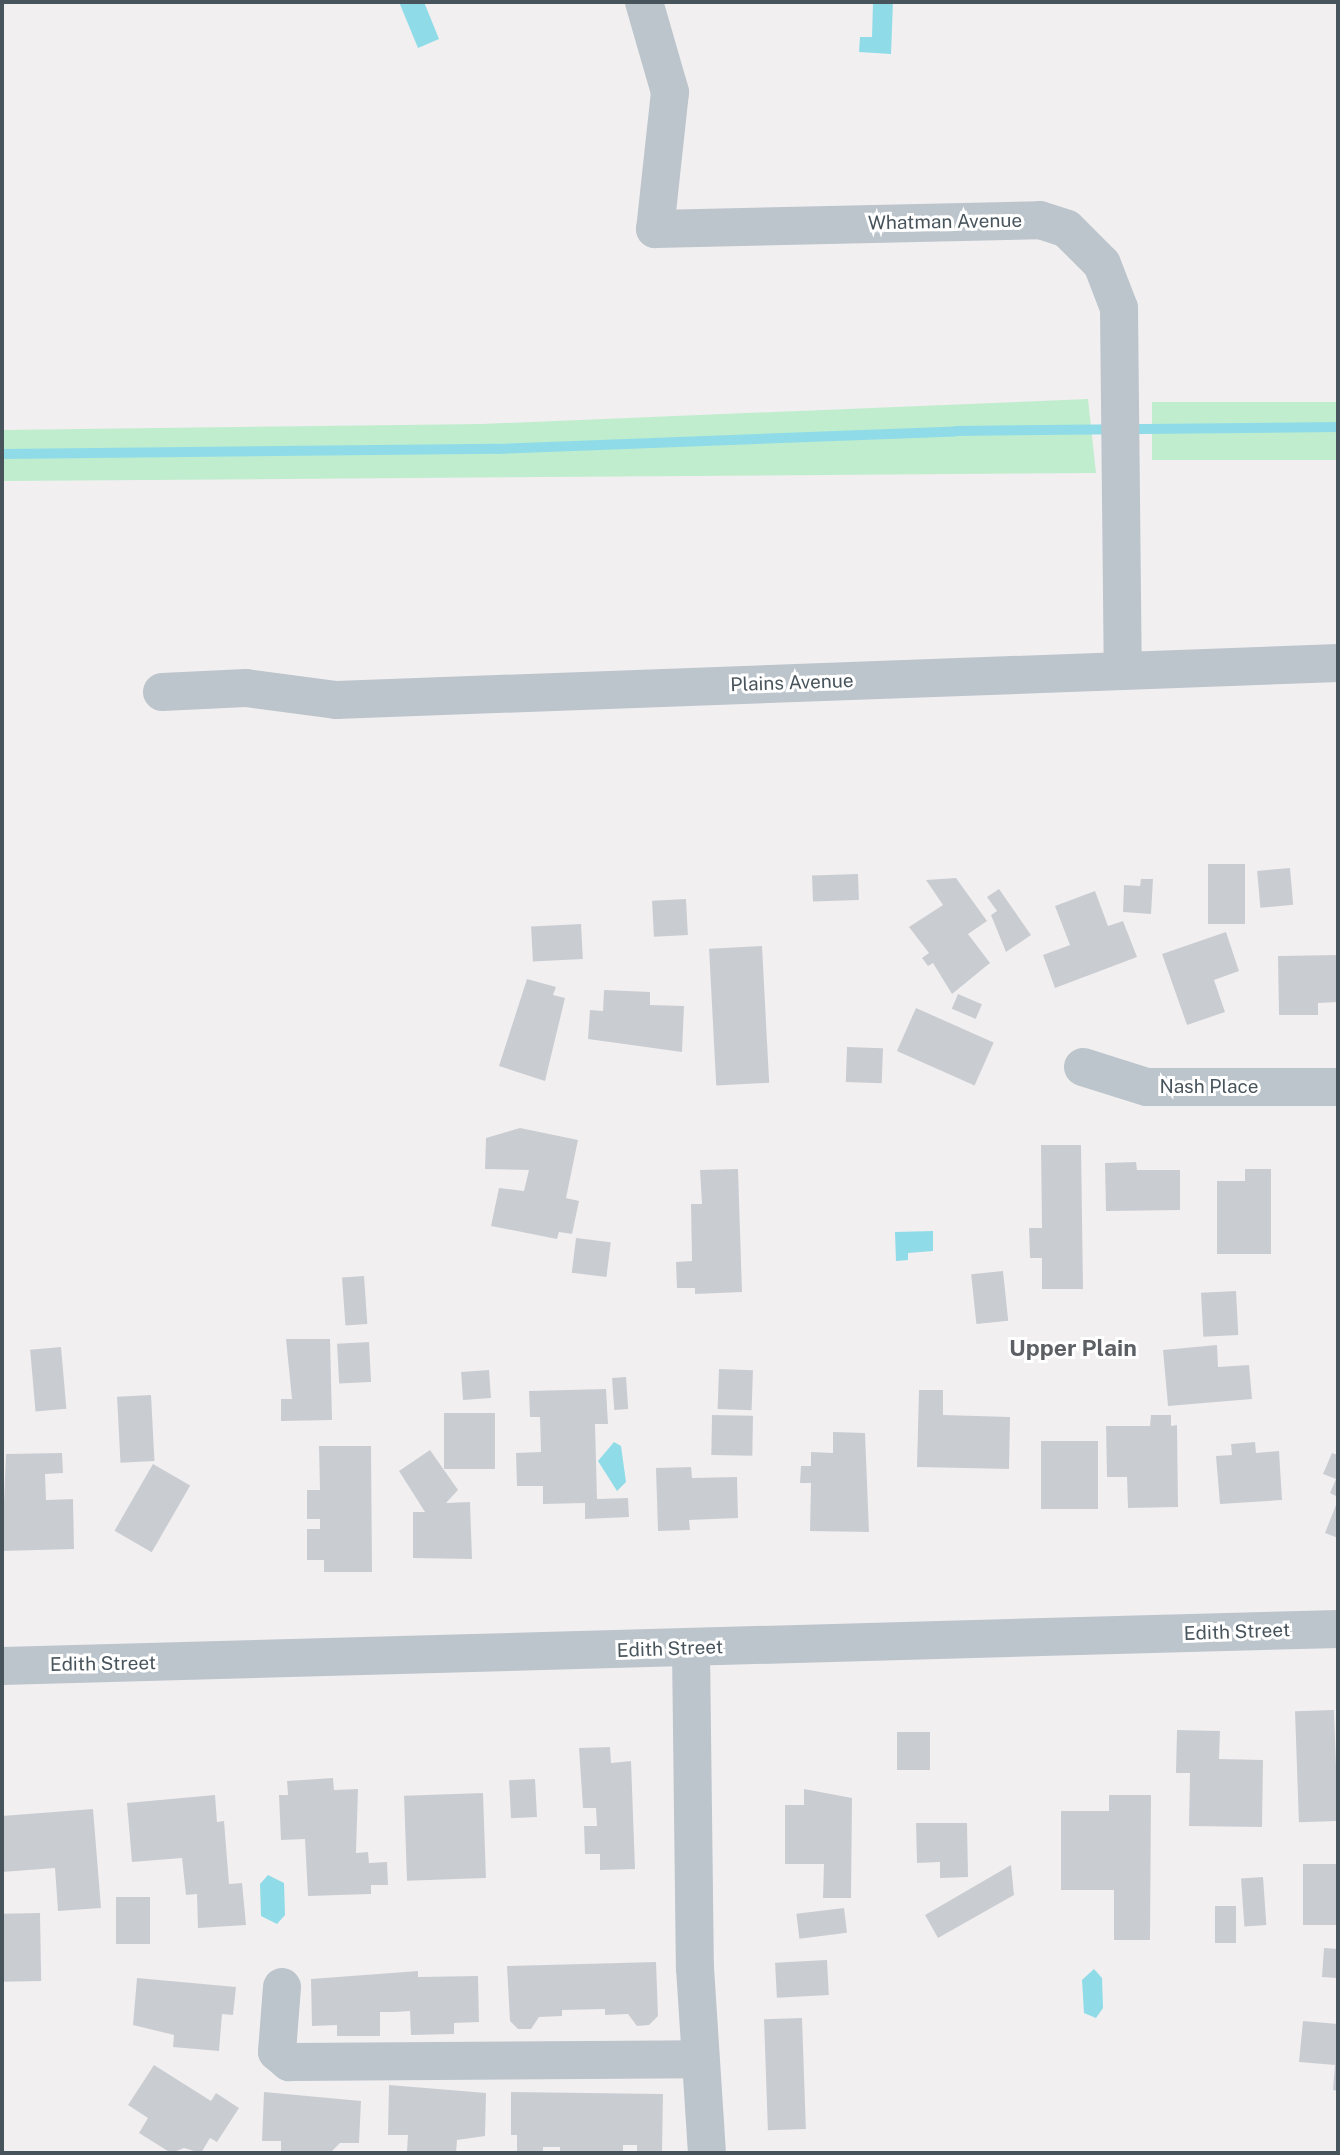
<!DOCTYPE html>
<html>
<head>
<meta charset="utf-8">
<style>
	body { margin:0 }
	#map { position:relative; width:1340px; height:2155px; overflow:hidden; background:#f2eff0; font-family:"Public Sans",sans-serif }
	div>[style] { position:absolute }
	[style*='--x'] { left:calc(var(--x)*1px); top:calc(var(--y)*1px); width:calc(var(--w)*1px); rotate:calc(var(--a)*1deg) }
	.green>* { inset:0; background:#c0edce; transform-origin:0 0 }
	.water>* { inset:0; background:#8fdce8 }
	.stream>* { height:10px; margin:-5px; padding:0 5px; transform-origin:5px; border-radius:5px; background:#8fdce8 }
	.building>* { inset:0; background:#c9cdd2; transform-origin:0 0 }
	.minor>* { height:38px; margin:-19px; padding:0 19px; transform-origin:19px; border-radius:19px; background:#bcc5cc }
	span { translate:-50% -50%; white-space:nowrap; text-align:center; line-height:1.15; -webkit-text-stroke:6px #fff; paint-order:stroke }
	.street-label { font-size:19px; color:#48545c }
	.quarter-label { font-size:23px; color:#5c6064; font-weight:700 }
	.frame { position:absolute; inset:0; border:4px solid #48545c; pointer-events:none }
</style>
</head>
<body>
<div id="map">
	<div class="green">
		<div style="clip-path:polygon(1088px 399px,1096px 473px,2px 481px,2px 430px,482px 424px)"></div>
		<div style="left:1338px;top:402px;width:58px;height:186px;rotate:90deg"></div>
	</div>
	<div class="water">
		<div style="clip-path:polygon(399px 2px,424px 2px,439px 39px,418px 48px)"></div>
		<div style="clip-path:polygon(873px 2px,893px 2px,891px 54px,859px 52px,860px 37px,872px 37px)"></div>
		<div style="clip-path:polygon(933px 1231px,933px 1251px,908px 1253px,908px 1260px,896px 1261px,895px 1232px)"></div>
		<div style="clip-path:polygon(614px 1442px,621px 1446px,626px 1482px,617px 1491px,598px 1461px)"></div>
		<div style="clip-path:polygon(268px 1875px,284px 1883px,285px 1915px,277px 1924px,261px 1916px,260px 1884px)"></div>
		<div style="clip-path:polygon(1094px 1969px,1102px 1978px,1103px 2008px,1096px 2018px,1084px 2013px,1082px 1980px)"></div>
	</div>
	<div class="stream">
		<div style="--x:2;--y:454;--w:495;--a:-0.6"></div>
		<div style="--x:497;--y:449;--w:459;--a:-2.2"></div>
		<div style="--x:956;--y:431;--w:382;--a:-0.6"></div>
	</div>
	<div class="building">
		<div style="left:1208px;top:864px;width:37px;height:60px"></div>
		<div style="left:1290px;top:868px;width:37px;height:33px;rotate:85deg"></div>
		<div style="left:858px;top:874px;width:26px;height:46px;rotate:88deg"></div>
		<div style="clip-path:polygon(956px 878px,987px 921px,968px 934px,990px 963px,952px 994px,933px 963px,928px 966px,922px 958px,929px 953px,909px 927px,943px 905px,926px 880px)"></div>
		<div style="clip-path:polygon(1141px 879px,1153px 879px,1151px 914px,1123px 912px,1124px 885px,1140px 886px)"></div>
		<div style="clip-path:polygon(999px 889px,1031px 935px,1006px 952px,991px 915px,997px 911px,987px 897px)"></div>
		<div style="clip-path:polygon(1095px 891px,1108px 926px,1123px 921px,1137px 957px,1055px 988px,1043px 955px,1070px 945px,1055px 906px)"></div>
		<div style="left:686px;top:899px;width:36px;height:34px;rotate:87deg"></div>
		<div style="left:581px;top:924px;width:35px;height:50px;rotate:87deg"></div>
		<div style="clip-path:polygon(1226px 932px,1239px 971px,1214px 980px,1225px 1012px,1187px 1025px,1162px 954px)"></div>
		<div style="left:762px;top:946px;width:137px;height:53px;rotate:87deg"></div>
		<div style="clip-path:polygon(1338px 955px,1338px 1002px,1318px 1003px,1318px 1015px,1279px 1015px,1278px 956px)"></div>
		<div style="clip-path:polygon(527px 979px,556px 987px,553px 995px,565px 998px,545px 1081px,499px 1066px)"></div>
		<div style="clip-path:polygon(604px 990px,650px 992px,650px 1005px,684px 1006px,682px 1052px,588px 1039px,590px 1010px,603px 1011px)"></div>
		<div style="left:958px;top:994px;width:26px;height:16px;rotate:23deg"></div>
		<div style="left:916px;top:1008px;width:85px;height:47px;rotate:24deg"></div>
		<div style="left:847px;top:1047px;width:36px;height:35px;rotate:2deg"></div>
		<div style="clip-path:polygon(520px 1128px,578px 1140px,566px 1198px,579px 1201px,572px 1234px,559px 1232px,557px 1239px,491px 1226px,499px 1188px,524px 1191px,529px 1170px,485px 1169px,486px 1138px)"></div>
		<div style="clip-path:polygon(1041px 1145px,1081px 1145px,1083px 1289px,1042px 1289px,1042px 1258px,1030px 1258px,1029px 1228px,1042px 1228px)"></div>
		<div style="clip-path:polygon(1136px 1162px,1137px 1170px,1180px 1170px,1180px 1210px,1106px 1211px,1105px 1163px)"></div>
		<div style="clip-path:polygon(738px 1169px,742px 1292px,695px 1294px,695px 1288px,677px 1288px,676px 1262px,692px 1261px,691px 1204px,702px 1204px,700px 1170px)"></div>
		<div style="clip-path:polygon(1245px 1169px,1271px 1169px,1271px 1254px,1217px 1254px,1217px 1181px,1245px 1181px)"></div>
		<div style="left:576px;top:1238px;width:35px;height:35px;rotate:7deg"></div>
		<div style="left:1003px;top:1271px;width:50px;height:32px;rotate:84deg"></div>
		<div style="left:364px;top:1276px;width:48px;height:22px;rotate:86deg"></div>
		<div style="left:1236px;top:1291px;width:44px;height:35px;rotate:87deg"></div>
		<div style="clip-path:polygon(286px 1339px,330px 1339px,332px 1420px,281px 1421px,281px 1399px,292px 1399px)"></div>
		<div style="left:369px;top:1342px;width:40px;height:32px;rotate:87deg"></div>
		<div style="clip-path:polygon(1217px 1345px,1218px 1367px,1249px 1365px,1252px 1399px,1168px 1406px,1163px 1350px)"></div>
		<div style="left:61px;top:1347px;width:62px;height:31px;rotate:85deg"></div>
		<div style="left:719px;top:1369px;width:34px;height:40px;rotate:2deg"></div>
		<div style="left:489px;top:1370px;width:28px;height:28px;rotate:86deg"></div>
		<div style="left:626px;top:1377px;width:32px;height:14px;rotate:86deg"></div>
		<div style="clip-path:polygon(606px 1389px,608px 1424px,595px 1424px,597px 1499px,628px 1498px,629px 1517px,585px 1519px,585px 1503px,543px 1504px,543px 1486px,517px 1486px,516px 1453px,541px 1452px,540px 1417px,530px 1417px,529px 1391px)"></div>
		<div style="clip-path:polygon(919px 1390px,943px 1390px,943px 1415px,1010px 1417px,1009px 1469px,917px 1467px)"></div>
		<div style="left:151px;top:1395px;width:66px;height:34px;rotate:87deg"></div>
		<div style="left:444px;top:1413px;width:51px;height:56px"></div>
		<div style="left:712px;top:1415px;width:41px;height:40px;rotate:1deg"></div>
		<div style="clip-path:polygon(1151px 1415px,1171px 1415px,1171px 1426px,1177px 1425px,1178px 1507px,1128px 1508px,1127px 1477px,1107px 1477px,1106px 1426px,1150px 1426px)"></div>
		<div style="clip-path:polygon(833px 1432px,865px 1433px,869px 1532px,810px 1531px,811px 1483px,800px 1483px,801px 1466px,811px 1466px,811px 1452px,833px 1453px)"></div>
		<div style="left:1041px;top:1441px;width:57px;height:68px"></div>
		<div style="clip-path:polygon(1255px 1442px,1256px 1453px,1279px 1451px,1282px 1500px,1220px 1504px,1216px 1456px,1232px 1455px,1231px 1444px)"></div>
		<div style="clip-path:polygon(319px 1446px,371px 1446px,372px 1572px,324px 1572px,324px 1560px,307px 1560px,307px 1529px,320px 1529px,320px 1519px,307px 1519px,307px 1490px,320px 1490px)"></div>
		<div style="clip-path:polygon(430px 1450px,458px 1490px,446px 1503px,470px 1502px,472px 1559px,413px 1558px,413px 1512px,425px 1512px,399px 1471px)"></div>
		<div style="clip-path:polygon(62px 1453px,63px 1473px,45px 1474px,46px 1500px,73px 1499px,74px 1549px,2px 1551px,6px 1454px)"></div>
		<div style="clip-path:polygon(1332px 1453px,1338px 1455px,1338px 1497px,1330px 1493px,1336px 1479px,1323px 1474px)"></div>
		<div style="left:153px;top:1464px;width:43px;height:77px;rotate:30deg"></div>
		<div style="clip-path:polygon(691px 1467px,692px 1478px,737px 1477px,738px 1518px,689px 1520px,690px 1530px,658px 1531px,656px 1468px)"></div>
		<div style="clip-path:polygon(1338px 1500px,1338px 1538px,1325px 1533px)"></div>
		<div style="left:1334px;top:1710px;width:111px;height:39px;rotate:88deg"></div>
		<div style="clip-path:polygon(1177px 1730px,1220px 1731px,1219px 1759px,1263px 1760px,1262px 1827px,1189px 1826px,1190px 1773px,1176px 1773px)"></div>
		<div style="left:897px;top:1732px;width:33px;height:38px"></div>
		<div style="clip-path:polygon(610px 1747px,611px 1763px,631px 1761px,635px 1869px,600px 1870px,600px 1854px,585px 1854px,584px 1826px,597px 1826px,596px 1808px,583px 1808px,579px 1748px)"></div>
		<div style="clip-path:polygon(333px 1778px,334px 1790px,358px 1789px,356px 1853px,368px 1852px,369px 1863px,387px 1862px,388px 1885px,371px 1885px,371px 1894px,308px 1896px,305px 1839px,281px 1840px,279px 1795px,288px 1795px,287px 1781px)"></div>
		<div style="left:535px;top:1779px;width:38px;height:26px;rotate:87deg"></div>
		<div style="clip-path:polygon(804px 1789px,852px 1798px,851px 1898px,823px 1898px,824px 1864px,785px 1864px,785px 1805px,804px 1805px)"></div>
		<div style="left:483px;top:1793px;width:85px;height:79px;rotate:88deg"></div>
		<div style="clip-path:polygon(215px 1795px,217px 1822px,224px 1821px,229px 1884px,242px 1883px,246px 1925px,198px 1928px,197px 1894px,186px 1895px,182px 1858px,132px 1862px,127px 1803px)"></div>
		<div style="clip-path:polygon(1109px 1795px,1151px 1795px,1150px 1940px,1114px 1940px,1114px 1890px,1061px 1890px,1061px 1811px,1109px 1811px)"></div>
		<div style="clip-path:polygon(93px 1809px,101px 1908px,58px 1911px,55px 1868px,2px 1872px,2px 1816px)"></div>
		<div style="clip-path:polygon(916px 1823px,967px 1823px,968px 1877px,940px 1878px,940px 1862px,917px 1863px)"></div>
		<div style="left:1338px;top:1864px;width:61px;height:35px;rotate:90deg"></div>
		<div style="clip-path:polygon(1011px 1865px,1014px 1895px,938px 1938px,925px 1915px)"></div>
		<div style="left:1263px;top:1877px;width:48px;height:22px;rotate:86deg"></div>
		<div style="left:116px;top:1897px;width:34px;height:47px"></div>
		<div style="left:1215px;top:1906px;width:21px;height:37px"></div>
		<div style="left:844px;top:1908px;width:25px;height:48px;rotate:83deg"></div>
		<div style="left:40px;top:1913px;width:68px;height:38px;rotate:89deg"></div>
		<div style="left:1324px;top:1948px;width:14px;height:29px;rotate:4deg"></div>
		<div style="left:827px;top:1960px;width:35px;height:52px;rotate:87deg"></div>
		<div style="clip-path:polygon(656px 1962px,658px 2016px,649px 2025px,637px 2026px,628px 2014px,605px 2015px,605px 2009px,562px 2010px,562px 2016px,539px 2017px,531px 2029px,518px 2029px,510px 2021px,507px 1966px)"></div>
		<div style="clip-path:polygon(418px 1971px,418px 1977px,478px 1976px,479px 2022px,454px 2023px,454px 2034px,411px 2035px,410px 2011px,395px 2012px,380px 2012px,380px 2036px,337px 2036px,337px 2025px,312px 2026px,311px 1979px)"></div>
		<div style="clip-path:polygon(137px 1978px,236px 1987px,233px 2015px,222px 2014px,219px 2051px,173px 2047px,174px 2035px,133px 2025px)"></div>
		<div style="left:802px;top:2018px;width:111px;height:38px;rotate:88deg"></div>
		<div style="clip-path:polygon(1303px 2021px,1338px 2024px,1338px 2091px,1333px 2090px,1335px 2065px,1299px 2062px)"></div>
		<div style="clip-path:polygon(154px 2065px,211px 2101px,216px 2093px,239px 2108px,217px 2142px,210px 2138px,201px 2153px,184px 2148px,171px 2153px,139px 2133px,148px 2118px,128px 2105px)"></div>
		<div style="clip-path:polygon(389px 2085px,486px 2093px,485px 2136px,457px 2140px,456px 2153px,407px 2151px,408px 2135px,388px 2135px)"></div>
		<div style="clip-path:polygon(264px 2092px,361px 2101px,359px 2143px,340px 2143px,330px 2153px,281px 2153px,281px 2141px,262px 2141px)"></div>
		<div style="clip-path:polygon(511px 2092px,663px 2094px,662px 2153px,637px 2152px,637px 2145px,623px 2145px,623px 2153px,560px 2153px,560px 2147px,543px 2147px,543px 2153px,517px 2153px,517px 2135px,511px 2135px)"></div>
	</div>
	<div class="minor">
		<div style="--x:644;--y:2;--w:94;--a:73.9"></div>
		<div style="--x:670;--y:92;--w:138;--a:96.2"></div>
		<div style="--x:655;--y:229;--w:385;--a:-1.3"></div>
		<div style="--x:1040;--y:220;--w:28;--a:18"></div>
		<div style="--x:1067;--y:229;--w:49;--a:45"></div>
		<div style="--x:1102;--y:264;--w:47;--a:68.9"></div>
		<div style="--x:1119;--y:308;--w:363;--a:89.4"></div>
		<div style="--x:162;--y:692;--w:84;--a:-2.7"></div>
		<div style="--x:246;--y:688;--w:91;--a:7.6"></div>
		<div style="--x:336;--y:700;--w:1003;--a:-2.11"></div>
		<div style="--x:1083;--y:1067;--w:67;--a:17.4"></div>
		<div style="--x:1147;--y:1087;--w:191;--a:0"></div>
		<div style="--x:691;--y:1649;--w:319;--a:89.3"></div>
		<div style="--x:695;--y:1968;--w:185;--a:86.3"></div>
		<div style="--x:2;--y:1666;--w:1337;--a:-1.59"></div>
		<div style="--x:282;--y:1987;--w:65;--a:94.4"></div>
		<div style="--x:277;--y:2052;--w:16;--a:40"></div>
		<div style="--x:289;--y:2062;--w:411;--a:-0.4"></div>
	</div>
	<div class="street-label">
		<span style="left:945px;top:222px;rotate:-1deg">Whatman Avenue</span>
		<span style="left:792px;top:683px;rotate:-2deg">Plains Avenue</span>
		<span style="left:1209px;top:1087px">Nash Place</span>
		<span style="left:1237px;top:1632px;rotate:-2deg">Edith Street</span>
		<span style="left:670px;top:1649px;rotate:-2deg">Edith Street</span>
		<span style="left:103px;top:1664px;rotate:-1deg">Edith Street</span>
	</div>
	<div class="quarter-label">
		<span style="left:1073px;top:1348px">Upper Plain</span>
	</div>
	<div class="frame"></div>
</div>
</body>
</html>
